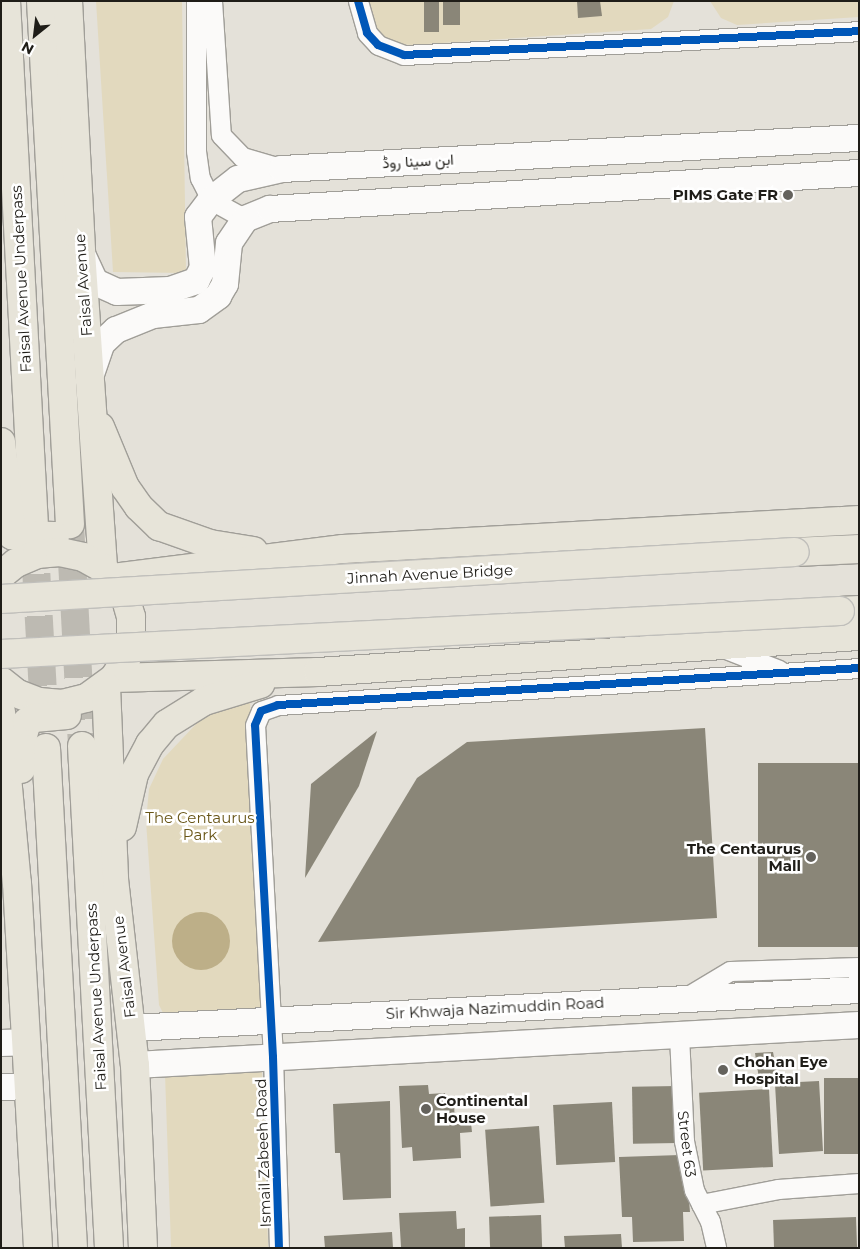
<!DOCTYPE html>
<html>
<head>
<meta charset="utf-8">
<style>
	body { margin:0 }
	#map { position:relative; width:860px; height:1249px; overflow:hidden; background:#e4e1d9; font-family:Montserrat,Vazirmatn,sans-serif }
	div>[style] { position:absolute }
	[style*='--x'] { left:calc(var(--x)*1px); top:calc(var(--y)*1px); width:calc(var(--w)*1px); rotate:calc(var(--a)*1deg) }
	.green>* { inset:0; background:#e2d9be; transform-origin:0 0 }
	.water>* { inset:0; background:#bdaf88 }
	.round { border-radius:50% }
	.building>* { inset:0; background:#8a8678; transform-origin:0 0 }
	.primary-tunnel>* { height:28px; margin-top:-14px; transform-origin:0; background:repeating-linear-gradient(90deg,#bdbab2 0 28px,transparent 0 42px) }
	.roads { filter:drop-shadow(1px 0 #a09e98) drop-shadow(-1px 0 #a09e98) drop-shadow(0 1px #a09e98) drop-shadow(0 -1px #a09e98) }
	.minor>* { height:19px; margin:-9.5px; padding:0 9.5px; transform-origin:9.5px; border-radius:9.5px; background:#fbfaf9 }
	.secondary>* { height:26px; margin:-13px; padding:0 13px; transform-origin:13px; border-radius:13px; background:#fbfaf9 }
	.primary>* { height:28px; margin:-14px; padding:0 14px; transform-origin:14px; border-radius:14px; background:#e7e4d9 }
	.bridges { filter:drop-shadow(1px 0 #c0bfbb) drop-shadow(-1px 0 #c0bfbb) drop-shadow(0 1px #c0bfbb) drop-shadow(0 -1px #c0bfbb) }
	.primary-bridge>* { height:28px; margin:-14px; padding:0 14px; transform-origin:14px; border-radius:14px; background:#e7e4d9 }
	.cycleway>* { height:8px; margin:-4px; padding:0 4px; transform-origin:4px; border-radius:4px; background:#0057b8 }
	.dots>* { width:14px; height:14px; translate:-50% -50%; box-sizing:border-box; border:2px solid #fff; border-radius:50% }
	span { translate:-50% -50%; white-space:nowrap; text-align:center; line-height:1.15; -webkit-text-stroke:5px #fff; paint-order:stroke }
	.street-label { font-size:15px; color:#1f1d18 }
	.poi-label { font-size:15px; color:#1f1d18; font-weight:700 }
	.right { translate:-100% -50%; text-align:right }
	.left { translate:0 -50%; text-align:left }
	.park-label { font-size:15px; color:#685516 }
	.frame { position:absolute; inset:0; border:2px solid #1f1d18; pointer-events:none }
	.north { position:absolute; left:10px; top:10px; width:50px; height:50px; -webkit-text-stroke:4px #fff; paint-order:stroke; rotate:209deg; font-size:14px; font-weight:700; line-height:20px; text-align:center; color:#1f1d18 }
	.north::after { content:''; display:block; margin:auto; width:18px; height:22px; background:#1f1d18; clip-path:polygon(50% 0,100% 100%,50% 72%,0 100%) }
</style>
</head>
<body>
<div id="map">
	<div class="green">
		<div style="clip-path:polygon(96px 1px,182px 1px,186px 273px,113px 272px)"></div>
		<div style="clip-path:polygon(369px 1px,674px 1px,668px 17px,651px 29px,412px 45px,399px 44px,382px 36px,373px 23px)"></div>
		<div style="clip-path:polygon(710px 1px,859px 1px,859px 17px,737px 25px,721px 18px)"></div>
		<div style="clip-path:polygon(250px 699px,261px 1017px,164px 1015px,159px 1005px,146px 821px,149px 789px,163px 759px,197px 723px,220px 708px)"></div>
		<div style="left:262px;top:1072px;width:176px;height:97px;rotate:88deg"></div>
	</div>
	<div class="water">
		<div class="round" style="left:172px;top:912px;width:58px;height:58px"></div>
	</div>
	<div class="building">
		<div style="left:424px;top:1px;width:15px;height:31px"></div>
		<div style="left:443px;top:1px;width:17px;height:24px"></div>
		<div style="clip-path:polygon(577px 1px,600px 1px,602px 16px,578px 18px)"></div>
		<div style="clip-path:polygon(705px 728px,717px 918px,318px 942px,417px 778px,467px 742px)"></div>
		<div style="clip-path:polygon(377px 731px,359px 786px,305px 878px,311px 784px)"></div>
		<div style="left:859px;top:763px;width:184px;height:101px;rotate:90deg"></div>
		<div style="clip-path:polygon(773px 1052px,779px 1083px,819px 1081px,823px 1151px,779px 1154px,775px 1084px,760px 1085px,755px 1053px)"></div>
		<div style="left:859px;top:1078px;width:76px;height:35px;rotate:90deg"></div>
		<div style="clip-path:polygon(428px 1085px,429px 1094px,445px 1093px,446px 1104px,454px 1103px,455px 1124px,471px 1123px,472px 1132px,460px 1133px,461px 1158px,413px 1161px,412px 1147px,402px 1148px,399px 1086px)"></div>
		<div style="left:677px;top:1086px;width:57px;height:45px;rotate:89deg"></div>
		<div style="left:769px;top:1089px;width:78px;height:70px;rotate:87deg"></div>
		<div style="clip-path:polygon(390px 1101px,391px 1198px,343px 1200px,340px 1153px,335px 1153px,333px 1104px)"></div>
		<div style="left:612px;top:1102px;width:60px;height:59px;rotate:87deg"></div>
		<div style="left:539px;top:1126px;width:77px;height:54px;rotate:86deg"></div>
		<div style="clip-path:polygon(680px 1155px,687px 1176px,690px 1212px,683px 1212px,684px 1241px,633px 1242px,632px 1217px,622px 1217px,619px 1157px)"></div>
		<div style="clip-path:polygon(456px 1211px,457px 1229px,465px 1228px,465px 1248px,401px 1247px,399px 1213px)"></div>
		<div style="left:541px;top:1215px;width:33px;height:52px;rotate:88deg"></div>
		<div style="left:856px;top:1217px;width:31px;height:83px;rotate:88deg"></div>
		<div style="clip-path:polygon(392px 1232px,393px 1248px,325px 1248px,324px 1236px)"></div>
		<div style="clip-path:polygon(621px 1234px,622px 1248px,565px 1248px,564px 1236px)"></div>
	</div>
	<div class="primary-tunnel">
		<div style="--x:70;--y:524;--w:222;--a:86.9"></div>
		<div style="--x:34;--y:532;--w:216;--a:86.8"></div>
	</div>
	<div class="roads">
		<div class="minor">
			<div style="--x:196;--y:1;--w:150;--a:90"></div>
			<div style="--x:196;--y:151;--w:27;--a:82"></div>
			<div style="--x:200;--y:178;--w:25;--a:63"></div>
			<div style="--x:211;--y:200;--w:39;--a:29"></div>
			<div style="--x:212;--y:1;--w:134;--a:86.2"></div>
			<div style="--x:221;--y:135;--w:30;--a:46"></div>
			<div style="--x:242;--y:157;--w:40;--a:16"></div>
			<div style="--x:358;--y:1;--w:33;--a:74"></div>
			<div style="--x:367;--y:33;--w:16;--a:47"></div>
			<div style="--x:378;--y:45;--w:28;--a:21"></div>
			<div style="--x:404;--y:55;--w:456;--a:-3"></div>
			<div style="--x:723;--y:648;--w:60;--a:21.4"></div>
			<div style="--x:685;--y:998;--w:52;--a:-31"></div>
			<div style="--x:730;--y:971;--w:129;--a:-1.8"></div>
			<div style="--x:679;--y:1035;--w:106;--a:87.3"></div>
			<div style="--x:684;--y:1141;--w:50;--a:78.5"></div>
			<div style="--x:694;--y:1190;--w:35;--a:63"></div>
			<div style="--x:710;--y:1221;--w:28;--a:77"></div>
			<div style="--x:701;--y:1204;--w:78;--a:-11"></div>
			<div style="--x:778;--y:1189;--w:81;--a:-4.2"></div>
			<div style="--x:279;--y:1248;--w:191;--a:-91.8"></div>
			<div style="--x:273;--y:1057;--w:332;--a:-93.1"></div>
			<div style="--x:255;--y:725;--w:15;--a:-67"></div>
			<div style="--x:261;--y:711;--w:18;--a:-19"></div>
			<div style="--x:278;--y:705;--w:582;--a:-3.64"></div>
		</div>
		<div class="secondary">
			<div style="--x:81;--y:252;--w:33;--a:65"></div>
			<div style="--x:95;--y:282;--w:24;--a:24"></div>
			<div style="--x:117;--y:292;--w:53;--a:-2.2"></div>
			<div style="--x:170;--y:290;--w:28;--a:-19"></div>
			<div style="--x:196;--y:281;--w:15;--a:-62"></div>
			<div style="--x:203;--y:268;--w:51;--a:-95.6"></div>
			<div style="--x:198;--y:217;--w:21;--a:-53"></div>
			<div style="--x:211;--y:200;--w:34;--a:-38"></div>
			<div style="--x:238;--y:179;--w:45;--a:-12.8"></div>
			<div style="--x:282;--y:169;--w:578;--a:-3.08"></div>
			<div style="--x:89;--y:380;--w:39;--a:-71"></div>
			<div style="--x:102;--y:343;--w:19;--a:-43"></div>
			<div style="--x:116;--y:330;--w:40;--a:-22"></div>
			<div style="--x:153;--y:315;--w:46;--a:-6.2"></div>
			<div style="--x:199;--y:310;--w:24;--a:-36"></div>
			<div style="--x:218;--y:296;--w:14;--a:-60"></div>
			<div style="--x:225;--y:284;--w:41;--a:-84.4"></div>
			<div style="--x:229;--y:243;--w:29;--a:-56"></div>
			<div style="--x:245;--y:219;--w:27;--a:-22"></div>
			<div style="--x:270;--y:209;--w:590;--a:-3.5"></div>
			<div style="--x:132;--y:1028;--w:728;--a:-2.99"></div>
			<div style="--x:1;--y:1043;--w:24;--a:-2"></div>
			<div style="--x:135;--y:1065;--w:725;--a:-3.16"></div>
			<div style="--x:1;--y:1087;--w:27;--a:-2"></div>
		</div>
		<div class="primary">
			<div style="--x:6;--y:1;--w:526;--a:86.95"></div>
			<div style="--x:41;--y:1;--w:524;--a:86.83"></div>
			<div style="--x:68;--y:1;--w:251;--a:87"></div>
			<div style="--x:81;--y:252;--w:317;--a:86"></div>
			<div style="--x:100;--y:427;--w:65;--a:67.4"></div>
			<div style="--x:125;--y:487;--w:24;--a:55"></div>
			<div style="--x:139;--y:507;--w:28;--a:44"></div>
			<div style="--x:159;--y:526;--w:54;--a:19.4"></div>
			<div style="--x:210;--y:544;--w:44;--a:9.2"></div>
			<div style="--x:1;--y:442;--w:94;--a:83.3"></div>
			<div style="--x:12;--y:535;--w:43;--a:1.3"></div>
			<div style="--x:795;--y:552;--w:64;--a:-2.7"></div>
			<div style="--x:1;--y:575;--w:19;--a:-39"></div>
			<div style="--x:16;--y:563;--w:23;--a:-23"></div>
			<div style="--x:37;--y:554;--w:23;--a:-5"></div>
			<div style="--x:60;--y:552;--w:24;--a:12"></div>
			<div style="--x:83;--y:557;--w:23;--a:29"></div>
			<div style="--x:103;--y:568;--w:36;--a:52"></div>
			<div style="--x:125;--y:596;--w:22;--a:74"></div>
			<div style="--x:131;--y:617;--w:21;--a:90"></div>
			<div style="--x:131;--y:638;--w:22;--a:103"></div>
			<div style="--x:126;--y:659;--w:22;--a:122"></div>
			<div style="--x:114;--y:678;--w:34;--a:144"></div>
			<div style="--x:86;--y:698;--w:25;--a:166"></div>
			<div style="--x:62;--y:704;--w:23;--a:-175"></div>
			<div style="--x:39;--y:702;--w:25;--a:-159"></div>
			<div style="--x:16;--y:693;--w:19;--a:-141"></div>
			<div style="--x:113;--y:578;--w:232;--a:-7.2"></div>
			<div style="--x:343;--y:549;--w:517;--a:-3.22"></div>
			<div style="--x:840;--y:611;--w:19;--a:-3"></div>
			<div style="--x:114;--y:678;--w:204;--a:-1.7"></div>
			<div style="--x:318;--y:672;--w:542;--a:-3.81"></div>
			<div style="--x:106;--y:686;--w:193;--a:87.6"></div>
			<div style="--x:114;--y:879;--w:187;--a:83.6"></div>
			<div style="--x:135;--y:1065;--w:183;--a:87.5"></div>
			<div style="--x:1;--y:712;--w:172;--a:84.7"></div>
			<div style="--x:17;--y:883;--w:366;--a:86.7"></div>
			<div style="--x:82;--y:746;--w:503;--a:86.92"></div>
			<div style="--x:46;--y:748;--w:501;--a:86.91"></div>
			<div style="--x:21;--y:769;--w:23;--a:-92"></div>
			<div style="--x:20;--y:746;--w:25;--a:-74"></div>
			<div style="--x:27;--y:722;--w:8;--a:-30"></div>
			<div style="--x:34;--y:718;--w:33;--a:-5"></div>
			<div style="--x:122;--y:827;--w:54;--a:-77.2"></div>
			<div style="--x:134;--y:774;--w:34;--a:-62"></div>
			<div style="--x:150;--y:744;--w:26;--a:-50"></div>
			<div style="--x:167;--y:724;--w:44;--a:-31.9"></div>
			<div style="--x:204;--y:701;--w:59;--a:-16.9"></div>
		</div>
	</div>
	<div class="bridges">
		<div class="primary-bridge">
			<div style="--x:1;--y:599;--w:795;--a:-3.39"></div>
			<div style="--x:1;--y:654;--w:840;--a:-2.93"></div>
		</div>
	</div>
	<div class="cycleway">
		<div style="--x:358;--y:1;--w:33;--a:74"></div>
		<div style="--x:367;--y:33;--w:16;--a:47"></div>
		<div style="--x:378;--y:45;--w:28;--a:21"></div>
		<div style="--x:404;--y:55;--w:456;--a:-3"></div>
		<div style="--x:279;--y:1248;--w:191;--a:-91.8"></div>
		<div style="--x:273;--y:1057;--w:332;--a:-93.1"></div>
		<div style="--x:255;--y:725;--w:15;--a:-67"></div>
		<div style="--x:261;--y:711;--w:18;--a:-19"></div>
		<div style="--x:278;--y:705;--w:582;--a:-3.64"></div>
	</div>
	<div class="dots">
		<div style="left:788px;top:195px;background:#64625c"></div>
		<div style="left:811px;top:857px;background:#64625c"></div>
		<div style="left:723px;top:1070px;background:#64625c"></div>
		<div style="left:426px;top:1109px;background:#64625c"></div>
	</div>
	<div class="street-label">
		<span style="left:418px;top:161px;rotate:-3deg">ابن سینا روڈ</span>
		<span style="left:21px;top:279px;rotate:-93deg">Faisal Avenue Underpass</span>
		<span style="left:83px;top:285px;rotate:-94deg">Faisal Avenue</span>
		<span style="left:430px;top:574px;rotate:-3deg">Jinnah Avenue Bridge</span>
		<span style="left:124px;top:967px;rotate:-97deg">Faisal Avenue</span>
		<span style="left:96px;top:997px;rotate:-93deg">Faisal Avenue Underpass</span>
		<span style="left:495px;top:1008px;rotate:-3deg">Sir Khwaja Nazimuddin Road</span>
		<span style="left:687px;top:1144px;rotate:83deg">Street 63</span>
		<span style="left:263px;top:1153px;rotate:-92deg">Ismail Zabeeh Road</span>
	</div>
	<div class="poi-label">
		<span class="right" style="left:778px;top:195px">PIMS Gate FR</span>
		<span class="right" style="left:801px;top:857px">The Centaurus<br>Mall</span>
		<span class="left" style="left:734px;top:1070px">Chohan Eye<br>Hospital</span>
		<span class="left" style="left:436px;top:1109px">Continental<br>House</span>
	</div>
	<div class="park-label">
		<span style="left:200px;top:826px">The Centaurus<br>Park</span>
	</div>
	<div class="frame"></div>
	<div class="north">N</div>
</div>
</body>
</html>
